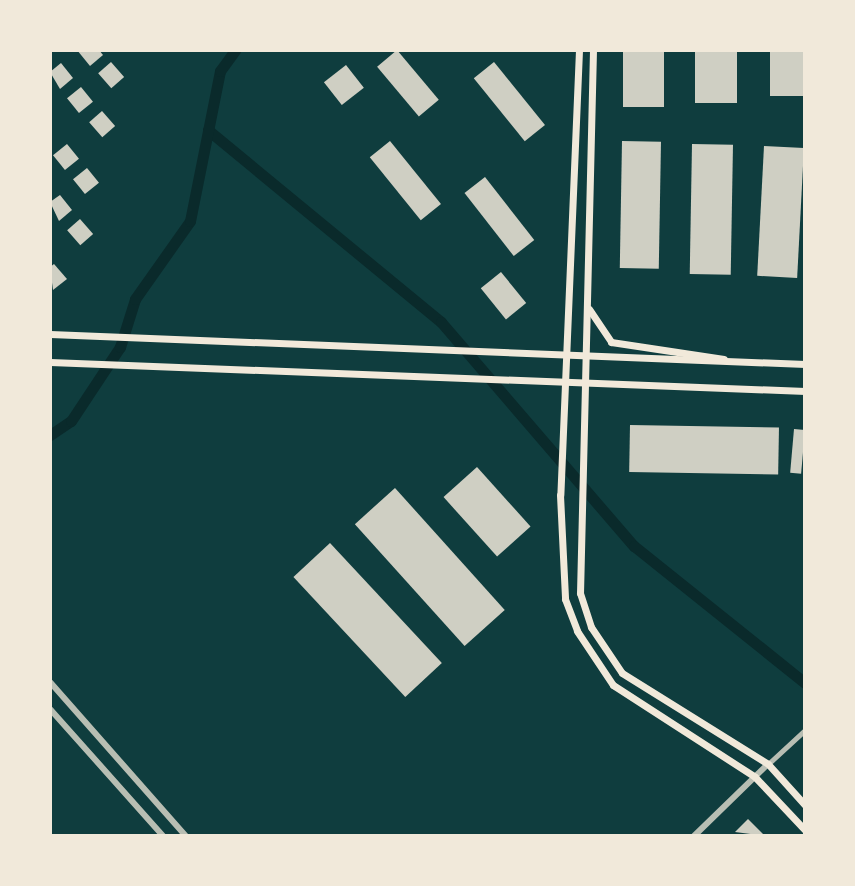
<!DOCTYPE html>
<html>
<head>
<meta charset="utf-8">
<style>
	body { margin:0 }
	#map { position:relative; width:855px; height:886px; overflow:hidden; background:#0f3d3e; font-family:"Source Sans 3",sans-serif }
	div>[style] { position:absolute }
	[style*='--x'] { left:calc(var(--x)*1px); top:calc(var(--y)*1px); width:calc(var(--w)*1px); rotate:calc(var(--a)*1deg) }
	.canal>* { height:11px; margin:-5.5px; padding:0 5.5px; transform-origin:5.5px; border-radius:5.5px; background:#0a2a2b }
	.building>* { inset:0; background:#cfcfc3; transform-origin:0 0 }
	.minor>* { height:5px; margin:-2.5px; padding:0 2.5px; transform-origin:2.5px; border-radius:2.5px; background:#b8beb3 }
	.tertiary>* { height:6px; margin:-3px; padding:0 3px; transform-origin:3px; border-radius:3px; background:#b8beb3 }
	.secondary>* { height:7px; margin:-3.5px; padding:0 3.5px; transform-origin:3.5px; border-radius:3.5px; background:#f1e9da }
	span { translate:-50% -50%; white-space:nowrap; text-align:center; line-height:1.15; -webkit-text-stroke:6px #f1e9da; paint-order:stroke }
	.frame { position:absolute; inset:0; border:52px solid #f1e9da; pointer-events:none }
</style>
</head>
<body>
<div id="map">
	<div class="canal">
		<div style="--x:208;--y:130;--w:302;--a:39.5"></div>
		<div style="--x:441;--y:322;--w:296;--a:49.3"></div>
		<div style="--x:634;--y:546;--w:219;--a:38.7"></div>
		<div style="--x:50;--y:435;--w:25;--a:-34"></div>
		<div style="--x:71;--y:421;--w:89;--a:-56.5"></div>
		<div style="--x:120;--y:347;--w:50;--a:-72.6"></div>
		<div style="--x:135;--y:299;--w:95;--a:-54.8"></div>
		<div style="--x:190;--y:221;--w:153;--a:-78.7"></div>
		<div style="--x:220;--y:71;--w:26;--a:-54"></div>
	</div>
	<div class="building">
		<div style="clip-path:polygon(77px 50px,99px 50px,103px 55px,90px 66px)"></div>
		<div style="left:397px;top:50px;width:65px;height:26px;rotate:50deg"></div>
		<div style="left:623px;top:50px;width:41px;height:57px"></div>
		<div style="left:695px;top:50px;width:42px;height:53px"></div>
		<div style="left:770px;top:50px;width:35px;height:46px"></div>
		<div style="left:111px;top:62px;width:20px;height:17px;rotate:49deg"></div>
		<div style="left:494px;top:62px;width:81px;height:26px;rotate:51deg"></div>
		<div style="clip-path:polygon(61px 63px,73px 78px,60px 89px,50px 72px)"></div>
		<div style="left:346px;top:65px;width:29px;height:28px;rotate:52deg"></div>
		<div style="left:81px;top:87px;width:19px;height:18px;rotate:51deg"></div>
		<div style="left:102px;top:111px;width:20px;height:17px;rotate:49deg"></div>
		<div style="left:390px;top:141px;width:81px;height:26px;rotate:51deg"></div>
		<div style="left:622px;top:141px;width:39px;height:127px;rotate:1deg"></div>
		<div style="left:67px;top:144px;width:19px;height:18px;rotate:51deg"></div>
		<div style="left:692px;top:144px;width:41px;height:130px;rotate:1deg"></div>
		<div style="left:764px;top:146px;width:40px;height:130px;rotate:3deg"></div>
		<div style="left:87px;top:168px;width:19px;height:18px;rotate:51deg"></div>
		<div style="left:485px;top:177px;width:80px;height:26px;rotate:52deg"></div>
		<div style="clip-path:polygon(60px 195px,72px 210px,59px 221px,50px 202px)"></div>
		<div style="left:80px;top:219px;width:20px;height:17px;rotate:49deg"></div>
		<div style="clip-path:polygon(54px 264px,67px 279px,53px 290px,50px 267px)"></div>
		<div style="left:501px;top:272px;width:40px;height:26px;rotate:51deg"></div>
		<div style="left:630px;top:425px;width:149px;height:47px;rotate:1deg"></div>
		<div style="left:794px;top:429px;width:11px;height:44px;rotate:5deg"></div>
		<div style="left:477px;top:467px;width:80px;height:45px;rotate:48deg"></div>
		<div style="left:395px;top:488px;width:164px;height:54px;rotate:48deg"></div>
		<div style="left:330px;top:543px;width:164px;height:50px;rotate:47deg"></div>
		<div style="clip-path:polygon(748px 819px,765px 836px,735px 832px)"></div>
	</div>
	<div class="minor">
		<div style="--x:768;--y:764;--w:50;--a:-42.6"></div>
	</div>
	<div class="tertiary">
		<div style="--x:50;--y:682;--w:205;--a:48.6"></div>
		<div style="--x:50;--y:709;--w:170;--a:48.3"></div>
		<div style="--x:694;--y:836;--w:103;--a:-44.2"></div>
	</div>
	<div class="secondary">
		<div style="--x:579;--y:50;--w:445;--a:92.4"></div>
		<div style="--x:560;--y:495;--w:104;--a:87.2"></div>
		<div style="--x:565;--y:599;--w:34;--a:69"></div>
		<div style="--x:577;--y:631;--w:65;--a:56.3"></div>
		<div style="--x:613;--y:685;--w:169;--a:32.9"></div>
		<div style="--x:755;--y:777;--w:73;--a:46.7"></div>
		<div style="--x:593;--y:50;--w:543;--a:91.37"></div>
		<div style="--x:580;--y:593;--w:36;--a:72"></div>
		<div style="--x:591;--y:627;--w:55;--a:56"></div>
		<div style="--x:622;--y:673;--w:172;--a:31.9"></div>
		<div style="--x:768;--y:764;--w:55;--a:47.9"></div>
		<div style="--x:589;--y:309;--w:40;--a:56"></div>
		<div style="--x:611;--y:342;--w:114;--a:8.6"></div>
		<div style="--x:50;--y:334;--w:756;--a:2.28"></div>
		<div style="--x:50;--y:362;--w:756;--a:2.2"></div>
	</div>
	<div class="frame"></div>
</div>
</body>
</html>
